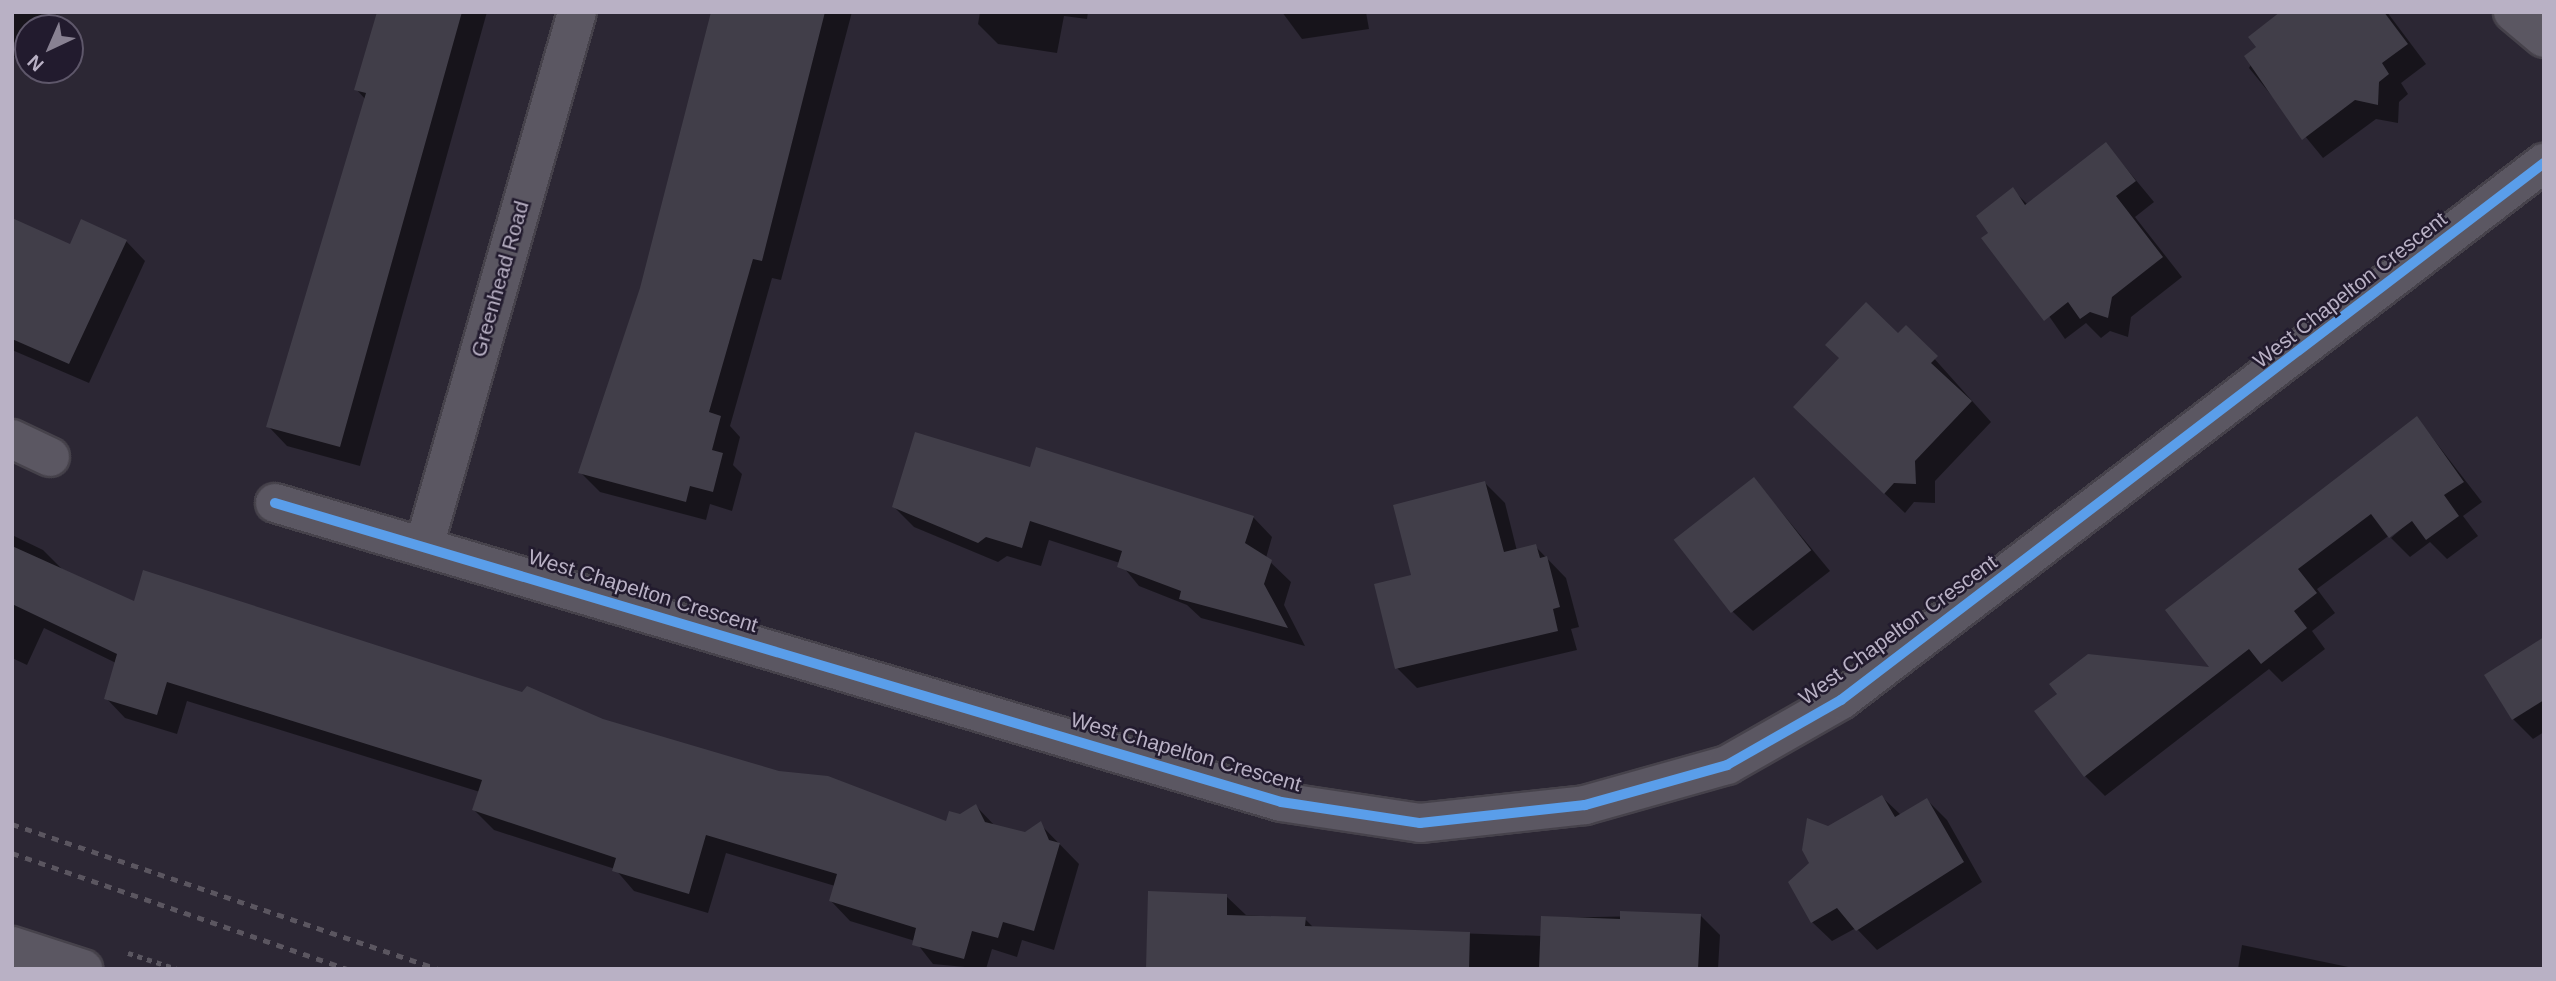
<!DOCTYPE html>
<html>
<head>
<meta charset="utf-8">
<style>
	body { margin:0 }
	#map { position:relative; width:2556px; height:981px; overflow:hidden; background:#2c2734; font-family:Helvetica,sans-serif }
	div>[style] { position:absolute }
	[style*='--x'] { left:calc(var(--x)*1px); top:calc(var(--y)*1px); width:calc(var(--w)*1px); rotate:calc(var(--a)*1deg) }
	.shadow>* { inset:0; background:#0007 }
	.building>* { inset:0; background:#413e49; transform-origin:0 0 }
	.path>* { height:4.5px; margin-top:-2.25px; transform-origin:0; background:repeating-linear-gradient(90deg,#5b5761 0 5px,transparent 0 10px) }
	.roads { filter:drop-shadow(2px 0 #46424b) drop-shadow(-2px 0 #46424b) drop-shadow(0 2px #46424b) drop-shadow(0 -2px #46424b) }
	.minor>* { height:38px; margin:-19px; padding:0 19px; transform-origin:19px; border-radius:19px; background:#5b5762 }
	.rail>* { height:5px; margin-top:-2.5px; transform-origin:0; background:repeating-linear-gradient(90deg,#5b5660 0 7px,transparent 0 14px) }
	.cycleway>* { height:10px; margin:-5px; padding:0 5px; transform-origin:5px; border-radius:5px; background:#5a9eea }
	span { translate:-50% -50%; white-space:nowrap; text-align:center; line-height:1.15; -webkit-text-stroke:5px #221b2e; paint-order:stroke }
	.street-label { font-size:21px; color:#b9b1c5 }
	.frame { position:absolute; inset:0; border:14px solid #b9b1c5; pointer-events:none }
	.north { position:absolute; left:14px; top:14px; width:70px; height:70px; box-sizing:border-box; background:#221b2e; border:2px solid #5e576a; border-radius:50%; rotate:224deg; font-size:19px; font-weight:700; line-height:28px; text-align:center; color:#b9b1c5 }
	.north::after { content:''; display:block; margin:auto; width:24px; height:32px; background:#888192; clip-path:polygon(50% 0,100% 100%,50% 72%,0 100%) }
</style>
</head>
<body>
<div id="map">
	<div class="shadow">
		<div style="clip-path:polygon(12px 12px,58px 12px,52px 28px,28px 28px,28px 63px,12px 56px)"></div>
		<div style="clip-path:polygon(378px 12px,487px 12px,360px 466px,287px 446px,268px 426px,366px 100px,356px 89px)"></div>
		<div style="clip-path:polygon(714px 12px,852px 12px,781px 280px,772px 278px,730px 426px,740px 437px,733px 465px,742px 474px,732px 511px,710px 504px,706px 520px,600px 492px,580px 472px,641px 289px)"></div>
		<div style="clip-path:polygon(980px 12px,1088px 12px,1087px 19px,1064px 16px,1057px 53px,998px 44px,978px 24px)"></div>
		<div style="clip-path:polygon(1282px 12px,1366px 12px,1369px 29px,1302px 39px)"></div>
		<div style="clip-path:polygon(2283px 12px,2387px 12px,2426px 64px,2401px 83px,2408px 94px,2399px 102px,2398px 123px,2376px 119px,2323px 158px,2249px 68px)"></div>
		<div style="clip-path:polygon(2106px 144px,2154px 202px,2135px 217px,2182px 277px,2131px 317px,2128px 337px,2110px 331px,2101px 338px,2086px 323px,2065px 339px,1991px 233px,2013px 190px,2028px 205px)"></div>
		<div style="clip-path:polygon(12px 220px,71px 247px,126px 241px,145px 261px,89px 383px,12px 350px)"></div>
		<div style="clip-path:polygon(1906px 327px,1991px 422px,1935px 481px,1935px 503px,1914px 502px,1905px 513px,1815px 427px)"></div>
		<div style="clip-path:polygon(2417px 418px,2482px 502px,2463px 516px,2478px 536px,2447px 559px,2430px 542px,2410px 557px,2391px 538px,2418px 514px,2317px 589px,2335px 613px,2312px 631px,2325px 649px,2282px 682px,2269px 669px,2105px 796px,2085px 776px,2213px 669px)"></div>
		<div style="clip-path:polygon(1031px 469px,1253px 517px,1272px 537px,1266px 558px,1291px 582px,1284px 605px,1305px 646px,1201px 618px,1187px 605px,1139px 586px,1120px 563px,1049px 540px,1041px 566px,1007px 556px,998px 562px,914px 527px,894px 507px)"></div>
		<div style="clip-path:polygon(1754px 479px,1830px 571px,1753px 631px,1733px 612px)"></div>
		<div style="clip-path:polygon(1485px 483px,1505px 503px,1517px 551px,1535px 546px,1566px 578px,1579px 627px,1571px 629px,1577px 650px,1417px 688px,1397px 668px,1413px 576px)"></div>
		<div style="clip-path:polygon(12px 535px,43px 550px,62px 569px,135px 604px,603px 721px,948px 824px,976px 806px,995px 826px,1025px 834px,1040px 824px,1079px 864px,1054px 950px,1022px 940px,1017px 957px,992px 949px,986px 969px,933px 964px,915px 941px,850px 921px,831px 901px,835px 886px,726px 853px,708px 913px,634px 891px,615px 869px,494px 830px,474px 810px,480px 792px,187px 701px,177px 734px,125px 718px,106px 698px,116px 663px,44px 628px,27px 665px,12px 658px)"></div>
		<div style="clip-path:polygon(2544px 640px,2544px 732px,2533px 739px,2513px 719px)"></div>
		<div style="clip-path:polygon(1882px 797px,1901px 815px,1927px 800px,1947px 820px,1982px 882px,1877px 950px,1856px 928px,1832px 941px,1812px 922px,1811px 864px,1828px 828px)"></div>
		<div style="clip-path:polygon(1226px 896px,1246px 915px,1305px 919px,1314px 928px,1542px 936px,1542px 918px,1700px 915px,1720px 935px,1718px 969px,1148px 969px)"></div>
		<div style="clip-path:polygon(2242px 945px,2358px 969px,2238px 969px)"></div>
	</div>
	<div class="building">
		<div style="clip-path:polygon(377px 12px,462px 12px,340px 447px,266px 427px,366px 93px,354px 90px)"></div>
		<div style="clip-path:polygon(711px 12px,825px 12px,762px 261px,753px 259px,709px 412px,721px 416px,712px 450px,723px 453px,713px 492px,690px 486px,686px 502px,578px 473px,640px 288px)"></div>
		<div style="clip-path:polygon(2280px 12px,2384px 12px,2408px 44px,2382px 63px,2389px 74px,2379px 82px,2378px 105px,2355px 100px,2302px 140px,2244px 56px,2256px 47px,2248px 37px)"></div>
		<div style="clip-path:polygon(2106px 142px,2136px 181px,2116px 196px,2163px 257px,2112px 297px,2108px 318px,2090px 312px,2080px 319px,2068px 302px,2044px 321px,1981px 238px,1988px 233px,1976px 216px,2013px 187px,2025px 205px)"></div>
		<div style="clip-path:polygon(12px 218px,70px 244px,81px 219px,127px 240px,69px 364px,12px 339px)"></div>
		<div style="clip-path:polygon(1866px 302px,1898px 333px,1906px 325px,1938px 356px,1931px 363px,1972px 401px,1915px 461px,1916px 484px,1894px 483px,1884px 494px,1793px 407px,1839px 358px,1825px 345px)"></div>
		<div style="clip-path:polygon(2417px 416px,2464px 482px,2444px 495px,2459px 516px,2426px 540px,2412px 521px,2389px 538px,2371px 514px,2298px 569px,2317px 593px,2294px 611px,2307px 628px,2261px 664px,2249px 649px,2084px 777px,2034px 711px,2057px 694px,2049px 684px,2088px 654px,2209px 667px,2165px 610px)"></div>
		<div style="clip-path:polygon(915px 432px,1030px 467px,1036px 447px,1254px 516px,1245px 543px,1272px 560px,1264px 584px,1288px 628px,1179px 599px,1181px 591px,1117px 567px,1122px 551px,1030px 521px,1022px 548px,986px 537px,978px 543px,892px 507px)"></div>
		<div style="left:1754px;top:477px;width:93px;height:102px;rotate:52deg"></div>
		<div style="clip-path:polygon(1485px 481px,1504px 552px,1536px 544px,1540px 558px,1547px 556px,1560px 607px,1553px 609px,1558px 631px,1395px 669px,1374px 584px,1411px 575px,1393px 505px)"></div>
		<div style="clip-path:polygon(12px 546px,134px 601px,143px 570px,522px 692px,527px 686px,603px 719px,779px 771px,828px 776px,946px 821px,949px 811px,960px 814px,976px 804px,985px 822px,1025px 832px,1041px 821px,1049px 840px,1060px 843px,1034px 931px,1003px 922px,998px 938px,972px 931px,964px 959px,912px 945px,916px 928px,829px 901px,837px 874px,706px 835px,689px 894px,612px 871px,616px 858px,472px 810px,482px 780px,167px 682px,157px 715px,104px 699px,117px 654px,12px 604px)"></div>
		<div style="clip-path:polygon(2544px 637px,2544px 700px,2512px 720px,2484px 675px)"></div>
		<div style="clip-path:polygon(1882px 795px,1895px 817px,1927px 798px,1964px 862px,1856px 931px,1837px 908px,1811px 923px,1788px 882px,1809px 863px,1802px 850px,1807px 818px,1828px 826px)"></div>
		<div style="clip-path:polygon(1148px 891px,1227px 894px,1227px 915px,1306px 917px,1305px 926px,1470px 932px,1469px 969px,1146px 969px)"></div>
		<div style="clip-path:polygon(1620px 911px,1701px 914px,1698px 969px,1539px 969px,1541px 916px,1620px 919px)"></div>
	</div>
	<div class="path">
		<div style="--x:128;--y:953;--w:52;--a:18.1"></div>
	</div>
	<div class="roads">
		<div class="minor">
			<div style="--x:2513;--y:12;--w:40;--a:40"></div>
			<div style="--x:12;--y:439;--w:42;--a:25.3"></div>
			<div style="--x:275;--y:503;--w:1049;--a:16.55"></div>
			<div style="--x:1281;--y:802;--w:141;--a:8.6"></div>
			<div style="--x:1420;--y:823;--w:166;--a:-6.2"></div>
			<div style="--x:1585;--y:805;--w:148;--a:-15.7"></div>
			<div style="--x:1727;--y:765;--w:131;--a:-29.7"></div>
			<div style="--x:1841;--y:700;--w:885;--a:-37.38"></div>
			<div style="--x:424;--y:546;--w:555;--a:-74.01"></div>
			<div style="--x:12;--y:946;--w:75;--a:17.9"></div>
		</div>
	</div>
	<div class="rail">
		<div style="--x:12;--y:824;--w:451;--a:18.8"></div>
		<div style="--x:12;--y:853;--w:355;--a:19.1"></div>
	</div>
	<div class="cycleway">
		<div style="--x:275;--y:503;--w:1049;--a:16.55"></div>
		<div style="--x:1281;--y:802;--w:141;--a:8.6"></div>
		<div style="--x:1420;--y:823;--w:166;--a:-6.2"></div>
		<div style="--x:1585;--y:805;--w:148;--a:-15.7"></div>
		<div style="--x:1727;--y:765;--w:131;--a:-29.7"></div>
		<div style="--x:1841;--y:700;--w:885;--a:-37.38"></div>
	</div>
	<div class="street-label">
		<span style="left:500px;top:279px;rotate:-74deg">Greenhead Road</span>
		<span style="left:2350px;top:290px;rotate:-38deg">West Chapelton Crescent</span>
		<span style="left:643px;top:591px;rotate:17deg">West Chapelton Crescent</span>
		<span style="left:1898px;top:630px;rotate:-36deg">West Chapelton Crescent</span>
		<span style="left:1186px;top:752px;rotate:16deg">West Chapelton Crescent</span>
	</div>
	<div class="frame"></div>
	<div class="north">N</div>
</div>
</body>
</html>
